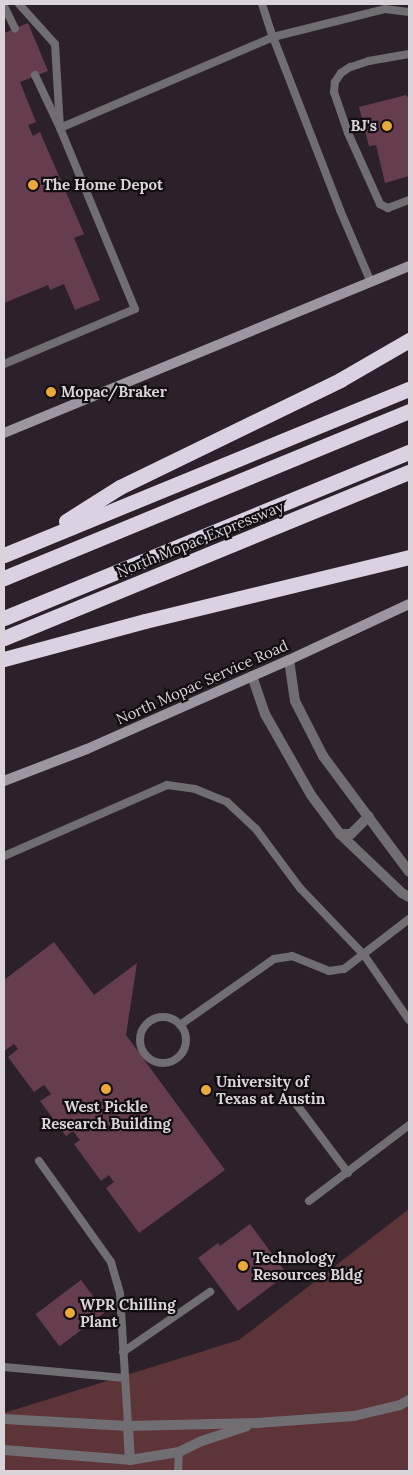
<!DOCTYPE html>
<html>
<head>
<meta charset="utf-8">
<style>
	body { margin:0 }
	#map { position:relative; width:413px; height:1475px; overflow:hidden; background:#2c212a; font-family:Lora,serif }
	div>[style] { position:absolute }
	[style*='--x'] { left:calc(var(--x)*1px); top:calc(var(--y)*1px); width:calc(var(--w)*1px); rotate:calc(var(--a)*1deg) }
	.green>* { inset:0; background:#5d3438 }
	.building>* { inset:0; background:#663c4f; transform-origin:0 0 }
	.service>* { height:8px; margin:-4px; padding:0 4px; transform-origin:4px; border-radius:4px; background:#706d73 }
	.service>.ring { margin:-4px; padding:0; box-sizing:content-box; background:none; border:8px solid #706d73; border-radius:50% }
	.minor>* { height:10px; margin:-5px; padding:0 5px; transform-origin:5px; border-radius:5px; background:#706d73 }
	.secondary>* { height:10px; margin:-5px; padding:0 5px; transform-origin:5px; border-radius:5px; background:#9b96a0 }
	.motorway>* { height:15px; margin:-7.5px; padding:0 7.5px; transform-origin:7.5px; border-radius:7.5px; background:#dad2e2 }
	.dots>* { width:14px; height:14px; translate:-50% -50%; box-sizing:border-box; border:2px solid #110d11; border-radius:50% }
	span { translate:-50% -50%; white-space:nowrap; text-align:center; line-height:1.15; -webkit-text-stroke:4.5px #110d11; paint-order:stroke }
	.poi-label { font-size:15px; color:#dad3d9; font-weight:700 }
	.right { translate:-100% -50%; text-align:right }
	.left { translate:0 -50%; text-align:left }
	.street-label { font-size:15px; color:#dad3d9 }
	.frame { position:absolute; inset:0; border:5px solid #dad3d9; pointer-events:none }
</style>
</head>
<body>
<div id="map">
	<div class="green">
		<div style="clip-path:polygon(409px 1209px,409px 1471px,4px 1471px,4px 1413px,239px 1340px)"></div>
	</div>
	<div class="building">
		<div style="clip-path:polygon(28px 23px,48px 71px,20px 82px,36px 122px,28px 125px,33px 136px,40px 132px,84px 234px,74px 238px,100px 300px,75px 310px,64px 284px,50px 290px,48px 285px,4px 303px,4px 33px)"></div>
		<div style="clip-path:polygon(406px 95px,409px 98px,409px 176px,385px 183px,376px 145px,369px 146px,359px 107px)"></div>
		<div style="clip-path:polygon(54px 942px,94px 995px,137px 963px,126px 1035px,225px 1170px,139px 1233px,106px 1188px,114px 1182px,109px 1175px,101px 1181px,74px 1144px,80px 1140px,73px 1131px,66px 1136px,40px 1101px,51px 1094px,44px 1085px,34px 1092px,8px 1057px,18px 1049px,14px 1044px,4px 1051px,4px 980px)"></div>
		<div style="clip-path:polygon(250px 1224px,287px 1274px,238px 1311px,198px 1258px,218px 1243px,220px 1246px)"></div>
		<div style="left:81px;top:1280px;width:40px;height:57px;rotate:53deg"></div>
	</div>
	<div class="service">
		<div style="--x:262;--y:4;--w:35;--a:72"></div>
		<div style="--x:273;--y:37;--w:186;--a:68.8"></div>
		<div style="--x:340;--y:210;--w:76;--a:66.8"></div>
		<div style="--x:4;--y:6;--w:25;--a:64"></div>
		<div style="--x:409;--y:54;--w:41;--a:170.1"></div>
		<div style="--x:369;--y:61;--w:20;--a:162"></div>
		<div style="--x:350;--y:67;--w:11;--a:146"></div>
		<div style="--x:341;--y:73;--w:11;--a:124"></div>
		<div style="--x:335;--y:82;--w:10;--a:96"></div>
		<div style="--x:334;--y:92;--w:43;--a:71.1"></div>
		<div style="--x:348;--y:133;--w:78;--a:65.7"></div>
		<div style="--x:380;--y:204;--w:9;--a:27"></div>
		<div style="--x:388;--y:208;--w:22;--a:-21"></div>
		<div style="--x:35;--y:75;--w:59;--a:64.7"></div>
		<div style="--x:60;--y:128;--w:232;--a:-23.1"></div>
		<div style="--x:273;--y:37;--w:115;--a:-14"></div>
		<div style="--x:385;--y:9;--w:24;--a:7"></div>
		<div style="--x:4;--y:364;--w:142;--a:-22.8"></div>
		<div style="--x:135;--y:309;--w:196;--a:-112.5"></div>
		<div style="--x:60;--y:128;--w:84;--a:-93.4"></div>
		<div style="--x:55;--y:44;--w:54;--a:-132"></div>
		<div style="--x:4;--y:856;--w:178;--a:-23.5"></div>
		<div style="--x:167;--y:785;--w:28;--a:8"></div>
		<div style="--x:195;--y:789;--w:35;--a:22"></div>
		<div style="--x:227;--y:802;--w:40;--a:43"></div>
		<div style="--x:256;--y:829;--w:74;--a:53.3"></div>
		<div style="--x:300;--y:888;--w:93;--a:46.3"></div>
		<div style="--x:364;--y:955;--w:79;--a:55.3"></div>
		<div class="ring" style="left:140px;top:1017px;width:38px;height:38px"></div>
		<div style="--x:180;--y:1025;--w:115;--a:-35.1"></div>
		<div style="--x:274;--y:959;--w:18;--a:-9"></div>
		<div style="--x:292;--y:956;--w:40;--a:22"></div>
		<div style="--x:329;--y:971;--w:15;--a:-8"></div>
		<div style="--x:344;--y:969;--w:82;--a:-37.6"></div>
		<div style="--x:294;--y:1101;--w:90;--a:53.1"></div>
		<div style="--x:39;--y:1161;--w:124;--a:54.5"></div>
		<div style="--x:111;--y:1262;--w:33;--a:74"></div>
		<div style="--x:120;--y:1294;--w:132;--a:86.5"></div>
		<div style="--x:309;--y:1201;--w:126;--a:-37.2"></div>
		<div style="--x:123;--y:1352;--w:106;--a:-34.6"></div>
		<div style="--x:4;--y:1367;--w:121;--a:5.2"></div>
		<div style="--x:178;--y:1471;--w:19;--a:-87"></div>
	</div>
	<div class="minor">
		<div style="--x:289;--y:660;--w:41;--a:81.7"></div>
		<div style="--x:295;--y:701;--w:62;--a:63"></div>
		<div style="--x:323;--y:756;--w:144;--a:53.4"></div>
		<div style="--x:252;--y:676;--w:40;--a:71.1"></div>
		<div style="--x:265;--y:714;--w:93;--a:60.4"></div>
		<div style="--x:311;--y:795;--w:49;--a:53.4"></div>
		<div style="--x:340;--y:834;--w:86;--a:43.6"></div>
		<div style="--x:402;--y:893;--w:8;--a:30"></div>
		<div style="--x:340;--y:834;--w:11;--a:0"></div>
		<div style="--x:351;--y:834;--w:25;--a:-45"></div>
		<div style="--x:4;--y:1419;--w:124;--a:3.2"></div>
		<div style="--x:128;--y:1426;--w:129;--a:-1.3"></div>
		<div style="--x:257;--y:1423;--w:97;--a:-4.1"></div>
		<div style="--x:354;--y:1416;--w:47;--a:-13.4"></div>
		<div style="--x:400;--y:1405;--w:10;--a:-29"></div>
		<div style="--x:128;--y:1426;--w:34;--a:87"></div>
		<div style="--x:4;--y:1450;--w:126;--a:4.5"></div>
		<div style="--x:130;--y:1460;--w:50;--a:-9.3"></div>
		<div style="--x:179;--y:1452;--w:25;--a:-26"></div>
		<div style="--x:202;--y:1441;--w:47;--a:-18.4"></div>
	</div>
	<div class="secondary">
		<div style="--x:4;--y:433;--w:438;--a:-22.4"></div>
		<div style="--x:4;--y:781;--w:89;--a:-21.1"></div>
		<div style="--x:87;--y:749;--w:221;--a:-23.8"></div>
		<div style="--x:289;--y:660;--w:132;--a:-25"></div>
	</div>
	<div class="motorway">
		<div style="--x:66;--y:521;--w:64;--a:-32.2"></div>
		<div style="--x:120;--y:487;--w:245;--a:-25.9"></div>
		<div style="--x:340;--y:380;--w:80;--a:-30.1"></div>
		<div style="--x:4;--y:555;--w:438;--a:-22.3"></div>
		<div style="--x:4;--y:578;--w:438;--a:-22.4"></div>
		<div style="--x:4;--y:618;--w:438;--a:-22.3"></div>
		<div style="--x:4;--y:638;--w:438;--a:-22.3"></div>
		<div style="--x:4;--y:659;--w:146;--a:-15.1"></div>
		<div style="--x:145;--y:621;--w:272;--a:-13.6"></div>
	</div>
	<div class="dots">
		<div style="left:387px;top:126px;background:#eaaa39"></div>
		<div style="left:33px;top:185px;background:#eaaa39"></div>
		<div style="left:51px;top:392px;background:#eaaa39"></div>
		<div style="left:106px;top:1089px;background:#eaaa39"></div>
		<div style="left:206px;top:1090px;background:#eaaa39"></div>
		<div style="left:243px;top:1266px;background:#eaaa39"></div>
		<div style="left:70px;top:1313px;background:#eaaa39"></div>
	</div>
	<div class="poi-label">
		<span class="right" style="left:377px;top:126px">BJ's</span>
		<span class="left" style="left:43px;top:185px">The Home Depot</span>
		<span class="left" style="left:61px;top:392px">Mopac/Braker</span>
		<span class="left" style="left:216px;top:1090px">University of<br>Texas at Austin</span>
		<span style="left:106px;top:1115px">West Pickle<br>Research Building</span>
		<span class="left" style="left:253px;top:1266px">Technology<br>Resources Bldg</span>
		<span class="left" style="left:80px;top:1313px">WPR Chilling<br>Plant</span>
	</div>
	<div class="street-label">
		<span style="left:200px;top:539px;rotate:-22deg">North Mopac Expressway</span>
		<span style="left:202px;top:682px;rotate:-24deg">North Mopac Service Road</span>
	</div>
	<div class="frame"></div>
</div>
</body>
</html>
